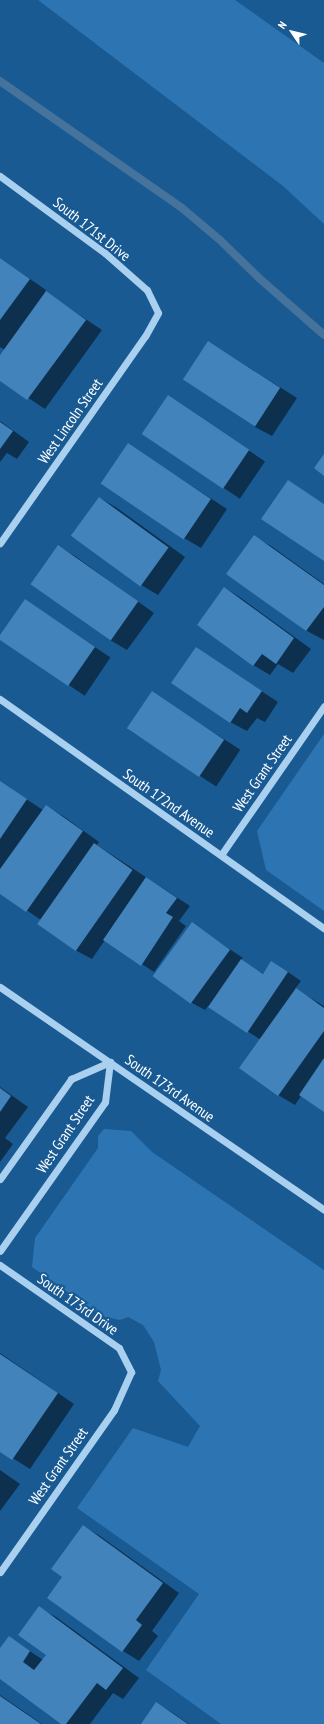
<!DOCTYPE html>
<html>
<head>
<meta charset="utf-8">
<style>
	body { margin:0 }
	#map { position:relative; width:324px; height:1724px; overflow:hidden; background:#195a93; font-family:"PT Sans Narrow",sans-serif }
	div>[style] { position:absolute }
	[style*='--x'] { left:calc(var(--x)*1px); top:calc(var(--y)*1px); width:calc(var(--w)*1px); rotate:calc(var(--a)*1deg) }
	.green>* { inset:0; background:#2c74b2 }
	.shadow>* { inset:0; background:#0007; transform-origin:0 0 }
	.stream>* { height:8px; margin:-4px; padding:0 4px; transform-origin:4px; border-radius:4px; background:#46739c }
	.building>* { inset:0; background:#4283bb; transform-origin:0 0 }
	.minor>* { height:7px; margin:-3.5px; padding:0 3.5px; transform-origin:3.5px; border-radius:3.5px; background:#aad0f0 }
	span { translate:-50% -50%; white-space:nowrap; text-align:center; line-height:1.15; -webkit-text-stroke:4px #195a93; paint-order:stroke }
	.street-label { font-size:15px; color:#fff }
	.north { position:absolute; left:272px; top:12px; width:40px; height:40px; -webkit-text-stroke:3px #195a93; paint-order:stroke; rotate:305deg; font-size:11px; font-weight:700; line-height:16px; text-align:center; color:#fff }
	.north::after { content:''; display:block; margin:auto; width:14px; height:18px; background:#fff; clip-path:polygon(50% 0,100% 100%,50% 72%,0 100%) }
</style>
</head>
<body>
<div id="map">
	<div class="green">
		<div style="clip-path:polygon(38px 0,235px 0,324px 63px,324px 224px,283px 186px)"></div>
		<div style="clip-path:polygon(324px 734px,324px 911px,266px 870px,257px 831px)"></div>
		<div style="clip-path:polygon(104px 1129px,131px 1131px,152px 1152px,324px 1270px,324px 1724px,221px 1724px,146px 1670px,199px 1594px,77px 1508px,133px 1428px,188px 1447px,200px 1426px,158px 1381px,161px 1370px,154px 1342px,143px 1325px,128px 1317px,120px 1320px,102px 1316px,32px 1267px,35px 1238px,98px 1148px,98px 1136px)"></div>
	</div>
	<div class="shadow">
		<div style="clip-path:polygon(0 258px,46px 290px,45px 292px,102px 330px,45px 409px,0 379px,0 357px,5px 350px,0 347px)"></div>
		<div style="clip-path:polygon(209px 342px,297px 398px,272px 436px,255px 427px)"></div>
		<div style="left:168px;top:396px;width:117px;height:45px;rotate:34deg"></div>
		<div style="clip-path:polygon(0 421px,29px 442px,17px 459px,7px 453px,0 462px)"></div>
		<div style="clip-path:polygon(129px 445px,227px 509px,201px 548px,184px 538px)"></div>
		<div style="clip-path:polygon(288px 481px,324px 504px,324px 559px)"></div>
		<div style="clip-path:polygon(100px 498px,117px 508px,185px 557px,158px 595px,141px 585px,72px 536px)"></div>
		<div style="clip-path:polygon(254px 537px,271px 546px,324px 584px,324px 640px,307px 631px,227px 574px)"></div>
		<div style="clip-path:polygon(58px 546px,75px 556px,154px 613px,127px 650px,110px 640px)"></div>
		<div style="clip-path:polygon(225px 588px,241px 598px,311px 649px,293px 673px,278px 664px,270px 675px,253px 665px)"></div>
		<div style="left:25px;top:600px;width:103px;height:46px;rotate:34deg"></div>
		<div style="clip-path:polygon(196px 648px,278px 702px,265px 722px,257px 718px,247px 731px,230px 722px)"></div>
		<div style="left:153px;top:693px;width:104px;height:44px;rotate:33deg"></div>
		<div style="clip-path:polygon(0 782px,43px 810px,46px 806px,63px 816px,99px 842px,97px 845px,190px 906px,179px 921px,186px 926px,154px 972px,105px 940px,92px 959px,75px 950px,41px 920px,0 892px)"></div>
		<div style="clip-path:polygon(192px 924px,243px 958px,241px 960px,264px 974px,285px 970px,301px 981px,295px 989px,324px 1006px,324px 1111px,301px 1096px,295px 1105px,278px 1095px,261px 1040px,208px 1006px,205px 1010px,192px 1003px,155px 976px)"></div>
		<div style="clip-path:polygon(0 1087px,28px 1107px,5px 1138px,13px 1144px,0 1162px)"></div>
		<div style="clip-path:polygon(0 1353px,74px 1404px,30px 1469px,0 1450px)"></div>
		<div style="clip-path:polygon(0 1470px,20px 1484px,0 1511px)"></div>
		<div style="clip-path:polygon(83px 1526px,100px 1536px,179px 1593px,152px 1631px,158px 1636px,139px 1661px,123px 1651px,48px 1598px,63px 1577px)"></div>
		<div style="clip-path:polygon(39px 1608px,56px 1617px,139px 1678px,123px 1699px,113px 1693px,90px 1724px,63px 1724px,0 1678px,0 1650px,9px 1637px,43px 1660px,47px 1655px)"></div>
		<div style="clip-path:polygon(0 1695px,42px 1724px,0 1724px)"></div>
		<div style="clip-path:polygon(156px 1703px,173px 1713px,189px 1724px,142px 1724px)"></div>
	</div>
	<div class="stream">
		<div style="--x:0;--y:81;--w:222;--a:34.9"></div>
		<div style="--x:182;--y:208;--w:50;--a:40.1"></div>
		<div style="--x:220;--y:240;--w:54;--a:44.3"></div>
		<div style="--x:259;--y:278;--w:86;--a:41.2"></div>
	</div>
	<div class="building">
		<div style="clip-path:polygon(0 258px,30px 279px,0 320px)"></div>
		<div style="clip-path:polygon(46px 291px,86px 320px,27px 400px,0 381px,0 355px)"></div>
		<div style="left:208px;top:341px;width:86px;height:46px;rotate:33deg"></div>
		<div style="left:168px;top:395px;width:98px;height:47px;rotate:34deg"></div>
		<div style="clip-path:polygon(0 422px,13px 431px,0 449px)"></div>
		<div style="left:128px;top:443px;width:100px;height:49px;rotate:34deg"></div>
		<div style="clip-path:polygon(324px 454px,324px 476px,314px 468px)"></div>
		<div style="clip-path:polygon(288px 480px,324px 504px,324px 561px,261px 519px)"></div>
		<div style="left:99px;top:497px;width:86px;height:48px;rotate:36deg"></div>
		<div style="clip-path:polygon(254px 535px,324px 585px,324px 607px,306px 631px,226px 574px)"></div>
		<div style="left:58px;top:545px;width:98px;height:48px;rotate:35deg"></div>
		<div style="clip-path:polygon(224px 587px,294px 638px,276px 664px,262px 654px,253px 666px,197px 625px)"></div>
		<div style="clip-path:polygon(25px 599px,95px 647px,68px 686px,0 640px,0 635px)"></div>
		<div style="clip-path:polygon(196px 647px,262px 691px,247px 713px,240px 708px,230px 723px,171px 683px)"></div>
		<div style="left:152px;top:691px;width:87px;height:45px;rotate:34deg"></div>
		<div style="clip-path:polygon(0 781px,27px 799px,0 839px)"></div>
		<div style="clip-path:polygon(46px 805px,83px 831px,26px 912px,0 894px,0 869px)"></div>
		<div style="left:94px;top:843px;width:47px;height:99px;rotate:35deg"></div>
		<div style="clip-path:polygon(146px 877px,177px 898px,166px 913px,173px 917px,141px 966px,103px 940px)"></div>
		<div style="left:192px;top:922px;width:47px;height:67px;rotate:36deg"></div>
		<div style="clip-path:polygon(241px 959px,263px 974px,271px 961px,288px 972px,247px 1033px,208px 1007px)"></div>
		<div style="clip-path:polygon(296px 988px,324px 1008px,324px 1031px,278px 1096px,239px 1068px)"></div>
		<div style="clip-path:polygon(324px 1058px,324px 1112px,299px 1095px)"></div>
		<div style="clip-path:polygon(0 1088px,11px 1096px,0 1112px)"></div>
		<div style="clip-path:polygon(0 1354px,58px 1393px,12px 1460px,0 1452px)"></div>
		<div style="clip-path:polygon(83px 1525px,163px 1583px,136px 1620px,142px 1625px,122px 1652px,47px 1598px,62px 1577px,51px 1569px)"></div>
		<div style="clip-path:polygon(39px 1606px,123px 1668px,106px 1690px,97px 1683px,66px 1724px,61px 1724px,0 1679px,0 1648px,9px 1636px,30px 1651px,23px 1662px,34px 1670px,46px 1655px,18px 1635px)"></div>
		<div style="clip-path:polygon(0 1696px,41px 1724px,0 1724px)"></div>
		<div style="clip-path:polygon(156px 1702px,188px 1724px,141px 1724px)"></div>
	</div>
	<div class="minor">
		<div style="--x:0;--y:176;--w:130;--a:36.3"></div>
		<div style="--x:105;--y:253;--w:56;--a:41.4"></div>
		<div style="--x:147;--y:290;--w:25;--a:64"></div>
		<div style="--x:158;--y:313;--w:26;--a:119"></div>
		<div style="--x:145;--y:336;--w:253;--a:125"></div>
		<div style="--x:0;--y:699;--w:397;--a:35.3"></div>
		<div style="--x:221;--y:855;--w:181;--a:-55.3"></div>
		<div style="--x:0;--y:987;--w:393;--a:34.5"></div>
		<div style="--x:0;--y:1179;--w:123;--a:-54.6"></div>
		<div style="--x:71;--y:1079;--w:43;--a:-23.6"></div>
		<div style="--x:110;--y:1062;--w:40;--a:97.1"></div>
		<div style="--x:105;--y:1102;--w:182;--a:125.2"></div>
		<div style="--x:0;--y:1265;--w:145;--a:34.9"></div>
		<div style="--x:119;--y:1348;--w:27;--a:63"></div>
		<div style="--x:131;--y:1372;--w:42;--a:114.1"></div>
		<div style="--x:114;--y:1410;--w:198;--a:125.1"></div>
	</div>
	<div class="street-label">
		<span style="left:92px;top:229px;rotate:38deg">South 171st Drive</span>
		<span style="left:70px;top:421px;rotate:-55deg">West Lincoln Street</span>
		<span style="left:262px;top:773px;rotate:-55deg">West Grant Street</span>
		<span style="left:169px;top:803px;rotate:35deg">South 172nd Avenue</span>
		<span style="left:170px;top:1088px;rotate:35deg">South 173rd Avenue</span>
		<span style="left:65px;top:1134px;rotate:-56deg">West Grant Street</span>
		<span style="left:78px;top:1304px;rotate:35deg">South 173rd Drive</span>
		<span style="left:58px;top:1466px;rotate:-55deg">West Grant Street</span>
	</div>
	<div class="north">N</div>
</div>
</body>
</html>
